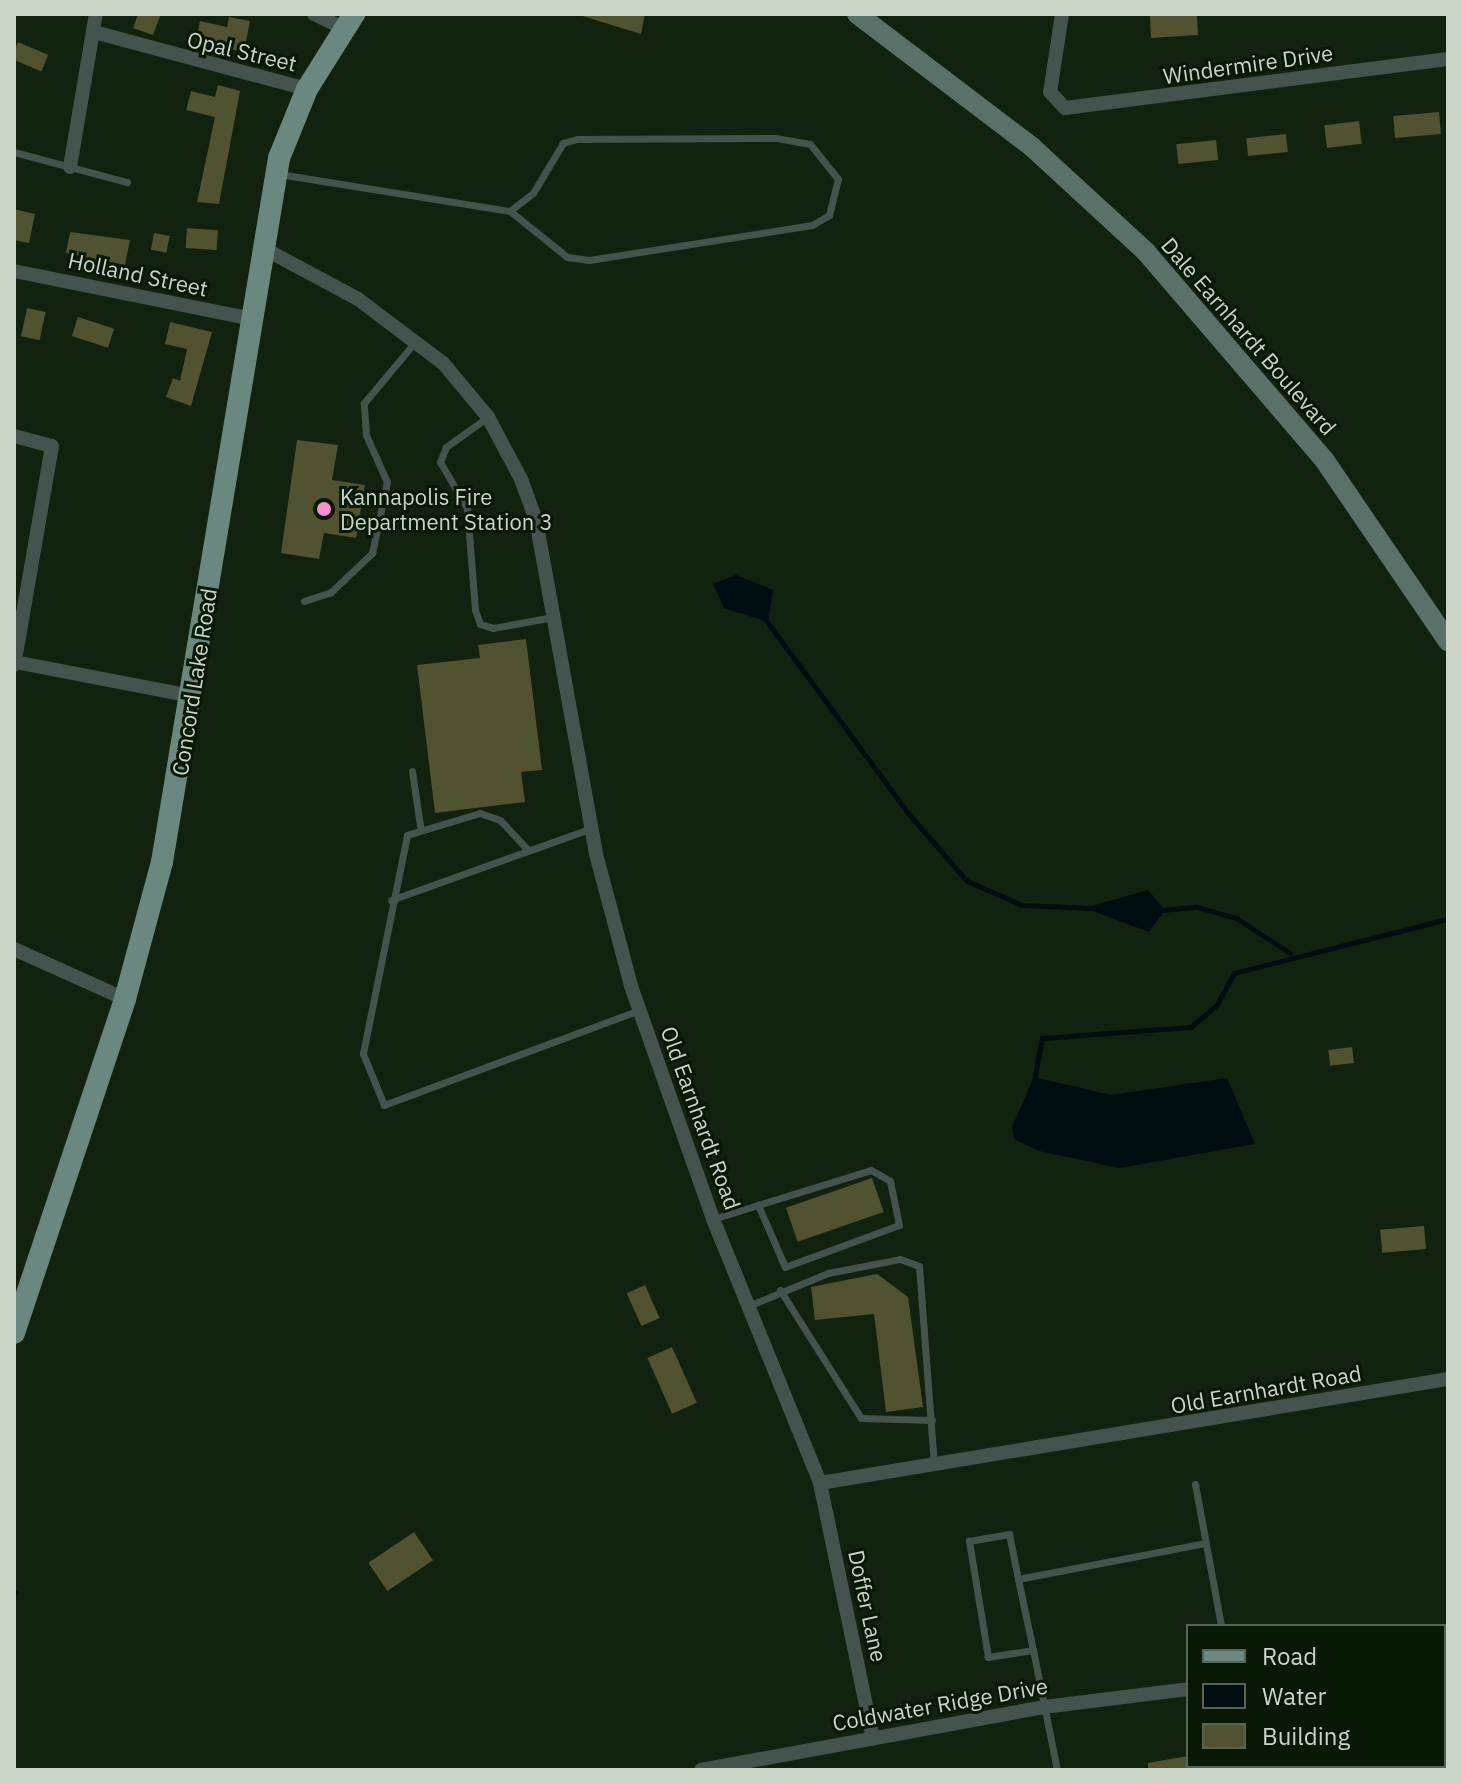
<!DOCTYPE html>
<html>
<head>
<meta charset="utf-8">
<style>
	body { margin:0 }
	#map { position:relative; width:1462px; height:1784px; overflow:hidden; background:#11220e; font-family:"IBM Plex Sans",sans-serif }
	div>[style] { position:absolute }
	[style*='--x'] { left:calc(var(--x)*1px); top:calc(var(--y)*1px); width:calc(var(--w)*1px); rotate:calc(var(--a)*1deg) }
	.water>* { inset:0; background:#000d10 }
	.stream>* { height:5px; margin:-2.5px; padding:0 2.5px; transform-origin:2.5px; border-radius:2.5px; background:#000d10 }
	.building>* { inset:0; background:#51522f; transform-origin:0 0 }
	.lane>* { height:7px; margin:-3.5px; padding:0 3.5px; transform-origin:3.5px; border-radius:3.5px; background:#44534e }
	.street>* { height:14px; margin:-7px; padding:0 7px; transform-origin:7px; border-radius:7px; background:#44534e }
	.secondary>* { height:20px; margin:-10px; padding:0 10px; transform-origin:10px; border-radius:10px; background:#5a716a }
	.primary>* { height:22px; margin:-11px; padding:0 11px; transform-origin:11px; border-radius:11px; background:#6a887f }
	.dots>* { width:22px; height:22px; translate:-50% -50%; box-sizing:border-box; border:4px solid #081906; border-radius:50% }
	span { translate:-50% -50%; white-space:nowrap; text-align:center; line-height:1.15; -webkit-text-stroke:6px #081906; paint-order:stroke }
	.street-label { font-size:22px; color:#cad5c8 }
	.poi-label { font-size:22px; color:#cad5c8 }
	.left { translate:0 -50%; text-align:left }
	.frame { position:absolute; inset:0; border:16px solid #cad5c8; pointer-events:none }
	.legend { position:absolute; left:1186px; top:1624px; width:260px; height:144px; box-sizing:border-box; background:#081906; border:2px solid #566454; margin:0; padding:10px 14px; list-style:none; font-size:24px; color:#cad5c8 }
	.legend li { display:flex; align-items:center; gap:16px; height:40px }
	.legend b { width:40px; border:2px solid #566454 }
</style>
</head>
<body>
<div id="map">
	<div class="water">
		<div style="clip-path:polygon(736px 575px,773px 590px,768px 622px,724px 608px,713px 584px)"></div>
		<div style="clip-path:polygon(1148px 890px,1165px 910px,1149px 932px,1085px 908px)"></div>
		<div style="clip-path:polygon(1034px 1077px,1111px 1095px,1227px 1078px,1255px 1144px,1119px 1168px,1039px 1151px,1014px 1139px,1012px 1127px)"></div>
	</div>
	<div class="stream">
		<div style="--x:765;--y:619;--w:241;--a:53.6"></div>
		<div style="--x:908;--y:813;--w:90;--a:49.1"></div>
		<div style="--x:967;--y:881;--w:60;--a:23.6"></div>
		<div style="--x:1022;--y:905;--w:69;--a:2.5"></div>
		<div style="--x:1161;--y:910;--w:36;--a:-5"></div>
		<div style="--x:1197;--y:907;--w:41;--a:15.8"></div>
		<div style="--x:1236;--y:918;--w:64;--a:32.9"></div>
		<div style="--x:1034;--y:1081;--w:44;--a:-79.5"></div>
		<div style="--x:1042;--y:1038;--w:149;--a:-4.2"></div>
		<div style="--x:1191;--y:1027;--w:35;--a:-41"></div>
		<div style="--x:1217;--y:1004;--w:35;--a:-61"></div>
		<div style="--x:1234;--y:973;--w:221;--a:-14.2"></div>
		<div style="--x:14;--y:1593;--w:2;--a:-27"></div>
	</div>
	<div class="building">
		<div style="clip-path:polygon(138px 14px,161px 14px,153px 35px,133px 28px)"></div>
		<div style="clip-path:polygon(576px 14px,645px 14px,641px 34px)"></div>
		<div style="clip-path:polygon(1166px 14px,1197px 14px,1198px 35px,1151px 38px,1150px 16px)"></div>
		<div style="clip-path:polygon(229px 17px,250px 21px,244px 52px,196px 42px,200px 21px,227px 27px)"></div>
		<div style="left:18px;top:42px;width:33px;height:18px;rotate:23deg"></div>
		<div style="clip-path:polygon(218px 85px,240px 91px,219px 204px,197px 202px,215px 117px,186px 110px,191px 91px,215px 97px)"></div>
		<div style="left:1439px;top:112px;width:22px;height:46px;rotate:85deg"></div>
		<div style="left:1359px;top:121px;width:23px;height:35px;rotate:83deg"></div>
		<div style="left:1286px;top:134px;width:18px;height:40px;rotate:84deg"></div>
		<div style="left:1216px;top:140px;width:20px;height:40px;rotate:84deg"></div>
		<div style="clip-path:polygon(14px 209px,35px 214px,29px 243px,14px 240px)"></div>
		<div style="left:187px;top:228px;width:31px;height:20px;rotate:4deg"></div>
		<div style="clip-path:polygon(70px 232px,130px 240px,125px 265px,66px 253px)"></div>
		<div style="left:154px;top:233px;width:16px;height:17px;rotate:11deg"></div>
		<div style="left:27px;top:308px;width:19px;height:29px;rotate:12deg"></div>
		<div style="left:78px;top:317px;width:38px;height:20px;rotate:18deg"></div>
		<div style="clip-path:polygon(170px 322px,212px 332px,191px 406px,166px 397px,173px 378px,180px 381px,187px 349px,165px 344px)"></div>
		<div style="clip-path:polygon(297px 440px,338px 445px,332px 480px,365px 485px,356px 538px,324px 533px,319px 559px,281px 553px)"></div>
		<div style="clip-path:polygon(526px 639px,542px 770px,521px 772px,525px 802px,435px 813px,417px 665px,480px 658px,478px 645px)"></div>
		<div style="left:1352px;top:1047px;width:16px;height:24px;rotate:83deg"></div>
		<div style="left:872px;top:1178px;width:36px;height:91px;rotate:71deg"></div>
		<div style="left:1424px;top:1226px;width:23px;height:44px;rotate:85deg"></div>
		<div style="clip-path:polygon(877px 1274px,908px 1297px,923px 1407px,886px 1412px,874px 1314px,815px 1320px,811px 1287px)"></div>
		<div style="left:645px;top:1285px;width:36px;height:20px;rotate:66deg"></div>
		<div style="left:672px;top:1347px;width:61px;height:27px;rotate:66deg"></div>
		<div style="left:414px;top:1532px;width:34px;height:55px;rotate:56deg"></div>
		<div style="clip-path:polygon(1188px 1756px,1188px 1770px,1148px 1770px,1148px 1763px)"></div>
	</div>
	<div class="lane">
		<div style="--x:14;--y:152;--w:117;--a:14.9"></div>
		<div style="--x:279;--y:174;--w:234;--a:9.1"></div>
		<div style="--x:510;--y:211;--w:73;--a:38.9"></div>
		<div style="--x:567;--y:257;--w:22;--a:8"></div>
		<div style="--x:589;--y:260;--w:226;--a:-8.9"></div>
		<div style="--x:812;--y:225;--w:20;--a:-30"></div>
		<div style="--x:829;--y:215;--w:37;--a:-76"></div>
		<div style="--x:838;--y:179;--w:45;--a:-128.7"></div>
		<div style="--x:810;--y:144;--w:35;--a:-170"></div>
		<div style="--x:776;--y:138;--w:199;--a:179.7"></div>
		<div style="--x:577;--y:139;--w:15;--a:164"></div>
		<div style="--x:563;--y:143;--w:58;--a:121"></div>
		<div style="--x:533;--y:193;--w:29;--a:142"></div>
		<div style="--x:488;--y:417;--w:52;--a:144.5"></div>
		<div style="--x:446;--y:447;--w:16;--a:112"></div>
		<div style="--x:440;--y:462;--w:53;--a:59.6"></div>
		<div style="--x:467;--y:508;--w:102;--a:85.5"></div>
		<div style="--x:475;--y:610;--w:15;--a:70"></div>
		<div style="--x:480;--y:624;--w:14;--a:17"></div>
		<div style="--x:493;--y:628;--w:61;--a:-10.4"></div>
		<div style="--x:304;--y:601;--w:28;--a:-18"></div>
		<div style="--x:331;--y:592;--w:57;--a:-43.6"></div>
		<div style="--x:372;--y:553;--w:73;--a:-78.1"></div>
		<div style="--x:387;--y:482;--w:51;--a:-114.1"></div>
		<div style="--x:366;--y:435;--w:32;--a:-94"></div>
		<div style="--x:364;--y:403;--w:80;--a:-50.1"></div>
		<div style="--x:412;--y:771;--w:55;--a:81.6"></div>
		<div style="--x:528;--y:850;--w:41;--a:-133"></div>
		<div style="--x:500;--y:820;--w:21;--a:-161"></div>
		<div style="--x:480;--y:813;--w:76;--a:163.2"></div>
		<div style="--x:407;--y:835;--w:223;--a:101.4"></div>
		<div style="--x:363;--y:1054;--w:55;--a:67.6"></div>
		<div style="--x:384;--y:1105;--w:272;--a:-20.4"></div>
		<div style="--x:391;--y:900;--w:214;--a:-19.7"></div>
		<div style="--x:713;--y:1219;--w:47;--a:-17.3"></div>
		<div style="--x:758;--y:1205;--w:118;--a:-17.2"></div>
		<div style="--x:871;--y:1170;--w:22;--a:30"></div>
		<div style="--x:890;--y:1181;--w:45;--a:78.4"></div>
		<div style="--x:899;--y:1225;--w:121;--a:159.8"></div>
		<div style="--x:785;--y:1267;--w:68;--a:-113.5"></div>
		<div style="--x:780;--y:1290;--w:151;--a:57.7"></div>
		<div style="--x:861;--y:1418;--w:71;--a:1.6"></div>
		<div style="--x:748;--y:1306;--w:87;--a:-22.4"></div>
		<div style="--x:828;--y:1273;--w:73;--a:-11"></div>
		<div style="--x:900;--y:1259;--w:20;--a:20"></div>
		<div style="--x:919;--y:1266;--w:199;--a:85.7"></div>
		<div style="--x:1195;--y:1484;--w:144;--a:79.6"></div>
		<div style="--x:1018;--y:1579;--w:73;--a:78.1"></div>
		<div style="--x:1248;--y:1766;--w:4;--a:90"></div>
		<div style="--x:1298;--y:1766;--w:4;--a:90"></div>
		<div style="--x:1057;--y:1770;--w:122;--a:-101.3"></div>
		<div style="--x:1033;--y:1650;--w:46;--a:171.2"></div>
		<div style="--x:988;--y:1657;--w:118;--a:-99.3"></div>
		<div style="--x:969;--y:1541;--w:41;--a:-9.9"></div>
		<div style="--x:1009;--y:1534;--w:46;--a:78.7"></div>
		<div style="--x:1018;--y:1579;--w:190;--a:-10.9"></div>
		<div style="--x:1258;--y:1770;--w:16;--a:-14"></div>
	</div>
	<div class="street">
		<div style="--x:314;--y:14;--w:32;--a:26"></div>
		<div style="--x:1062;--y:14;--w:79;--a:98.7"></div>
		<div style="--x:1050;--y:92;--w:22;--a:47"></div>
		<div style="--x:1065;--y:108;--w:386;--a:-7.3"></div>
		<div style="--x:94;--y:32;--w:220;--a:15"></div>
		<div style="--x:70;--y:167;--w:155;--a:-80.4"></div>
		<div style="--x:265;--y:249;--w:106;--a:28.3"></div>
		<div style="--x:358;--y:299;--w:106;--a:37"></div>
		<div style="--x:443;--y:363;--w:70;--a:50.2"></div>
		<div style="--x:488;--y:417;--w:70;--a:62"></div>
		<div style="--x:521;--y:479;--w:44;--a:69.9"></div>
		<div style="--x:536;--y:520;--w:339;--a:79.8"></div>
		<div style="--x:596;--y:854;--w:137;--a:75.1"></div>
		<div style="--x:631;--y:986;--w:247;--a:70.6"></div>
		<div style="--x:713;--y:1219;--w:285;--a:67.9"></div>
		<div style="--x:820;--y:1483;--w:637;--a:-9.4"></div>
		<div style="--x:14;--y:271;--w:244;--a:11.4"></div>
		<div style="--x:14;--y:436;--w:39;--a:15"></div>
		<div style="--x:52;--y:446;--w:222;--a:99.8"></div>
		<div style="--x:15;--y:662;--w:179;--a:10.9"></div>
		<div style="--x:14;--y:949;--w:122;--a:24.2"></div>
		<div style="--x:820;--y:1483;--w:261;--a:78.3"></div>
		<div style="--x:1444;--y:1652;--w:4;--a:0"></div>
		<div style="--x:701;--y:1770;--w:349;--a:-10.4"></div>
		<div style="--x:1044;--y:1707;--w:145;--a:-7.1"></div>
	</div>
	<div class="secondary">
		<div style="--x:857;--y:14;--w:220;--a:37.2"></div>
		<div style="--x:1032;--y:147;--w:155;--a:42.6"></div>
		<div style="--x:1146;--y:252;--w:275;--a:49.4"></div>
		<div style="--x:1325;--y:461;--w:218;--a:55.7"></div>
	</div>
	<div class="primary">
		<div style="--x:14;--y:1333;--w:352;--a:-71.6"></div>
		<div style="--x:125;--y:999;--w:142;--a:-74.9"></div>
		<div style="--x:162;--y:862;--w:714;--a:-80.56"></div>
		<div style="--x:279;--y:158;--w:74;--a:-67.9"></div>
		<div style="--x:307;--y:89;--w:89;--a:-57.9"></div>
	</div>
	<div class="dots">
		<div style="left:324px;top:509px;background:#f591d2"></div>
	</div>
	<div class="street-label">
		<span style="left:242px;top:51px;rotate:13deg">Opal Street</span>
		<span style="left:1248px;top:64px;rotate:-8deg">Windermire Drive</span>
		<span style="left:138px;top:274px;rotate:12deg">Holland Street</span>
		<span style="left:1249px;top:336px;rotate:49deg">Dale Earnhardt Boulevard</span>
		<span style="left:194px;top:682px;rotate:-81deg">Concord Lake Road</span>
		<span style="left:701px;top:1118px;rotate:70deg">Old Earnhardt Road</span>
		<span style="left:1266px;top:1389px;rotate:-10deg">Old Earnhardt Road</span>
		<span style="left:868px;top:1606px;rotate:78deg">Doffer Lane</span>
		<span style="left:940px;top:1704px;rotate:-10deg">Coldwater Ridge Drive</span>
	</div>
	<div class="poi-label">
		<span class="left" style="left:340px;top:509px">Kannapolis Fire<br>Department Station 3</span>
	</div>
	<div class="frame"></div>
	<ul class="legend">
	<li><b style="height:10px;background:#6a887f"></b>Road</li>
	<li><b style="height:22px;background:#000d10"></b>Water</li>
	<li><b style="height:22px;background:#51522f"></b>Building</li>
	</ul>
</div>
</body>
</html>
